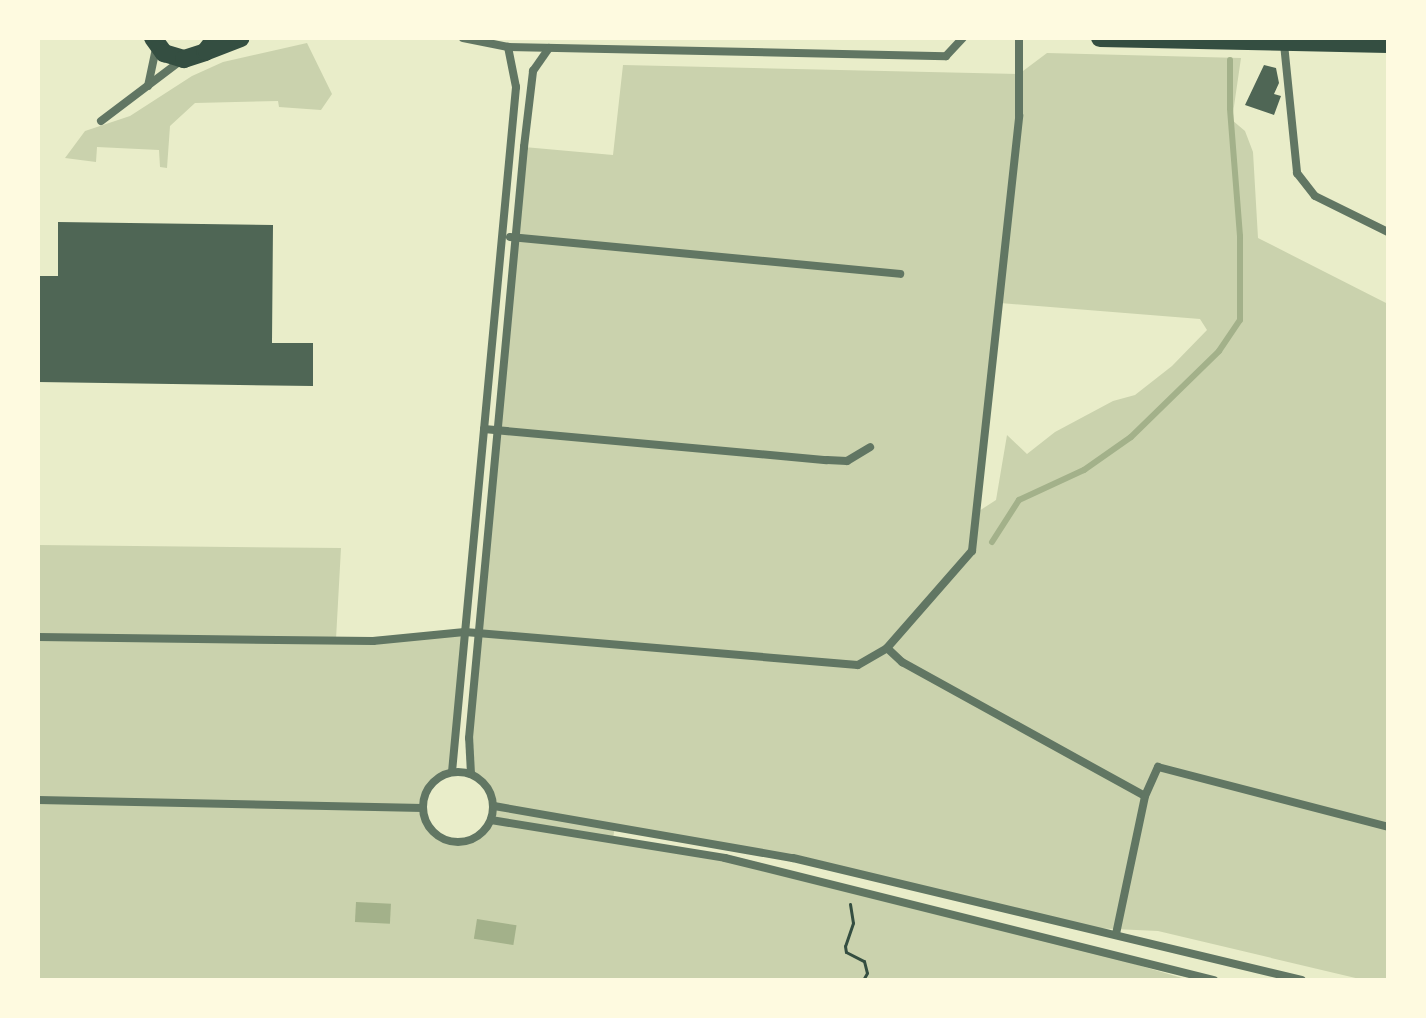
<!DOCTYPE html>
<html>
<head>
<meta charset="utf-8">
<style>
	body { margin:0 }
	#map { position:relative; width:1426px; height:1018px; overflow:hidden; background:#e9edc9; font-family:Commissioner,sans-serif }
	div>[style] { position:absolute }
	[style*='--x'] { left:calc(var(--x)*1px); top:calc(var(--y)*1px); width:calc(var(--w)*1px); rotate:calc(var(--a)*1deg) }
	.green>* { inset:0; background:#cad2ad }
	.water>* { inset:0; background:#a3b18a; transform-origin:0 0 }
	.stream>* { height:6px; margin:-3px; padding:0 3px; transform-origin:3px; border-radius:3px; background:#a3b18a }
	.building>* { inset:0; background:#4f6655 }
	.path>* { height:3px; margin:-1.5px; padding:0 1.5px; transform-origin:1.5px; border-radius:1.5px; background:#344e41 }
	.minor>* { height:8px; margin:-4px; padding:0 4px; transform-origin:4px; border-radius:4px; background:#617663 }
	.minor>.ring { margin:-4px; padding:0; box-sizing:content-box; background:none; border:8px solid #617663; border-radius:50% }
	.primary>* { height:18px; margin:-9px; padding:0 9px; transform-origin:9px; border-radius:9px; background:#344e41 }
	span { translate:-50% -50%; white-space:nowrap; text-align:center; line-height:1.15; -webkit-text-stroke:8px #fefae0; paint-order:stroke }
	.frame { position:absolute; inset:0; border:40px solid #fefae0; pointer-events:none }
</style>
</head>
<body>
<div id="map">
	<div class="green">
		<div style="clip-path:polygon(307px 43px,332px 94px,321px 110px,279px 107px,278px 101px,195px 103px,170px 126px,167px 168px,160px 167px,159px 150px,97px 147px,96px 162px,65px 158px,85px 131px,130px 116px,192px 76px,223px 62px)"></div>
		<div style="clip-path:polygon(evenodd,1047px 53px,1241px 58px,1232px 120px,1245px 131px,1253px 152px,1258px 238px,1388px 304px,1388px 980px,1364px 980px,1158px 931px,1093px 928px,791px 858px,615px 827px,613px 838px,725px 858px,1056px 941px,1189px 980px,38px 980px,38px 545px,341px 548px,336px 639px,465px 632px,452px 772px,430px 786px,423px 808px,428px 825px,435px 834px,455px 842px,471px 840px,490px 823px,493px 806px,489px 790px,471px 774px,469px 738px,524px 147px,613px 155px,623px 65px,1019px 74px,1047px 53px,1000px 303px,1200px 319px,1207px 330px,1172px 366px,1135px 395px,1113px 401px,1055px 432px,1027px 454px,1007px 435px,996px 500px,979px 511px,1000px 303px)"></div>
	</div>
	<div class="water">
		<div style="left:356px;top:902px;width:35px;height:20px;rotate:3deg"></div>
		<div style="left:477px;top:919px;width:40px;height:20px;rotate:9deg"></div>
	</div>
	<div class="stream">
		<div style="--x:992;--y:542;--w:50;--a:-57.3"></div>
		<div style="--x:1019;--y:500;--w:72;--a:-24.8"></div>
		<div style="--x:1084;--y:470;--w:57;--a:-35.1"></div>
		<div style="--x:1131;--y:437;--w:123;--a:-44.3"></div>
		<div style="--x:1219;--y:351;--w:37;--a:-56"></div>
		<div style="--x:1240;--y:320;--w:84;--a:-90"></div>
		<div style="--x:1240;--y:236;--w:128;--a:-94.5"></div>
		<div style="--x:1230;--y:108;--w:48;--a:-90"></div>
	</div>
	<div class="building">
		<div style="clip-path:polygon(1264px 65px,1276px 68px,1279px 83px,1274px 94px,1281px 96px,1274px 115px,1245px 105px)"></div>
		<div style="clip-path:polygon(58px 222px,273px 225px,272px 343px,313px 343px,313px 386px,38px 382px,38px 276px,58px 276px)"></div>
	</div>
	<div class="path">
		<div style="--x:850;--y:904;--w:19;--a:81"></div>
		<div style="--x:853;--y:923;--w:24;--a:109"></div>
		<div style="--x:845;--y:946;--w:6;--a:81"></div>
		<div style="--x:846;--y:952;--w:20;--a:27"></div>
		<div style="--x:864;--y:961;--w:12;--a:76"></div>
		<div style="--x:867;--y:973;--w:8;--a:120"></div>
	</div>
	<div class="minor">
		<div style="--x:463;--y:38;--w:46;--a:11.3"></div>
		<div style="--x:508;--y:47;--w:438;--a:1.2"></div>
		<div style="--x:946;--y:56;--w:25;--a:-47"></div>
		<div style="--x:1284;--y:44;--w:130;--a:84.2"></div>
		<div style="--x:1297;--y:173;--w:29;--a:52"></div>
		<div style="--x:1315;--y:196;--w:81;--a:26.3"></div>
		<div style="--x:148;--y:86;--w:39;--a:-78"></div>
		<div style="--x:101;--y:121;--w:103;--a:-37.1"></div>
		<div style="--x:510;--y:237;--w:392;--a:5.4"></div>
		<div style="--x:484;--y:429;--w:344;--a:5.2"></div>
		<div style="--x:827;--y:460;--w:20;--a:3"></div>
		<div style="--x:847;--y:461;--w:27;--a:-31"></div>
		<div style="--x:38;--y:637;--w:335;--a:0.7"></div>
		<div style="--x:373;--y:641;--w:92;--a:-5.6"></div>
		<div style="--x:465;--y:632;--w:394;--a:4.8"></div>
		<div style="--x:858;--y:665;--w:34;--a:-30"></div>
		<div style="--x:887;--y:648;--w:129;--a:-48.8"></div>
		<div style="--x:972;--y:551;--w:438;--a:-83.8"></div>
		<div style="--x:1019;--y:116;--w:78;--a:-90"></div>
		<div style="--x:887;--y:648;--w:21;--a:43"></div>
		<div style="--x:902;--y:662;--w:277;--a:28.9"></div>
		<div class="ring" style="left:423px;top:772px;width:62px;height:62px"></div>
		<div style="--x:452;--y:772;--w:688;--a:-84.66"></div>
		<div style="--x:516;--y:87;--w:41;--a:-101.3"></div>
		<div style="--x:471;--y:774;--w:36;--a:-93"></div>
		<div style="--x:469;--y:738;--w:594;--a:-84.68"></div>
		<div style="--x:524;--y:147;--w:77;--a:-83.2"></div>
		<div style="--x:533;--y:71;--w:28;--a:-55"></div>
		<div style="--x:38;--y:800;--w:385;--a:1.2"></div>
		<div style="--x:494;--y:806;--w:303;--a:9.9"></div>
		<div style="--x:793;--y:858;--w:523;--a:13.48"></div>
		<div style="--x:491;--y:820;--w:237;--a:9.2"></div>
		<div style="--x:725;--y:858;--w:504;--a:14.01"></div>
		<div style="--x:1116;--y:934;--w:141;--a:-78.1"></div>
		<div style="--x:1145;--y:796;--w:32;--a:-66"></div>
		<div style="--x:1158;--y:767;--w:238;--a:14.6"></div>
	</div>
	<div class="primary">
		<div style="--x:153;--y:38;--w:19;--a:54"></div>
		<div style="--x:164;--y:53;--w:21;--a:17"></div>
		<div style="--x:184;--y:59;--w:22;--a:-18"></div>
		<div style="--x:205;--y:52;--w:18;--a:-52"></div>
		<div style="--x:1100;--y:38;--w:288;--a:1.2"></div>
		<div style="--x:207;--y:51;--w:36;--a:-21"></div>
	</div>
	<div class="frame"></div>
</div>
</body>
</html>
